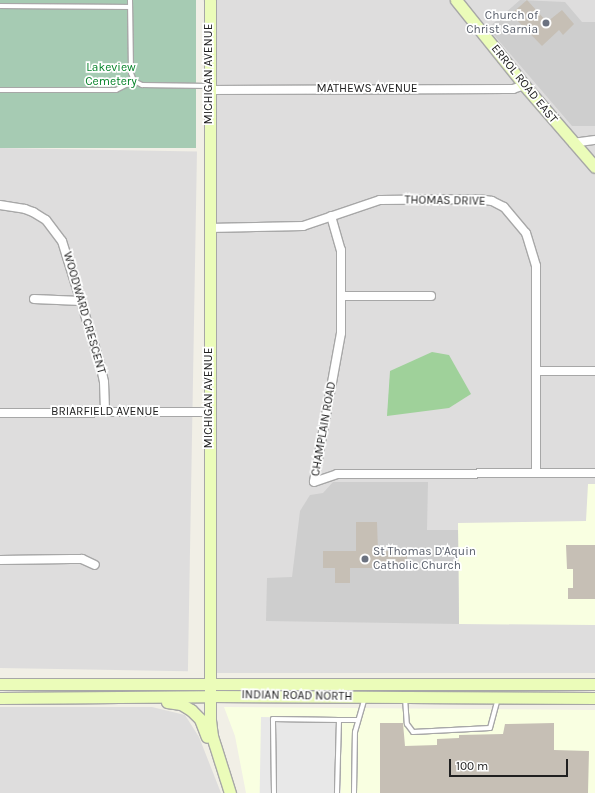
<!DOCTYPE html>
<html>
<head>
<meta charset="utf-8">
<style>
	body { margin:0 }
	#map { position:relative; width:595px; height:793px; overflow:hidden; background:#f1efe6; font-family:Karla,sans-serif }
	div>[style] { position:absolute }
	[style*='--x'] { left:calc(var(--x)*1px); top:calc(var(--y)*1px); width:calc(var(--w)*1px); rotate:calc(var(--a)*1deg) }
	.residential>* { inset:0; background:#dedddd; transform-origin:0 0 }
	.education>* { inset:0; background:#f9ffe1 }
	.religious>* { inset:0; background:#cecece }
	.forest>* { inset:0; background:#9fd19a }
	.cemetery>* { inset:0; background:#a6cbb3; transform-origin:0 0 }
	.parking>* { inset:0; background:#e8e8e8; transform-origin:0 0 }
	.building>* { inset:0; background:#c6bfb5 }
	.roads { filter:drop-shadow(1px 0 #a7a7a7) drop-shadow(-1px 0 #a7a7a7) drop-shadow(0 1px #a7a7a7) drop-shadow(0 -1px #a7a7a7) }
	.lane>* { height:4px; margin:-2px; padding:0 2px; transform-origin:2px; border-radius:2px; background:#fff }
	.street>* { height:8px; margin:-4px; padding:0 4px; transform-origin:4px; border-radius:4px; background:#fff }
	.secondary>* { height:11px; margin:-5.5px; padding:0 5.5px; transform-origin:5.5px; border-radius:5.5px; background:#ebfcb9 }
	.dots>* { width:11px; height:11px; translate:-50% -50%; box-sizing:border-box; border:2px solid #fff; border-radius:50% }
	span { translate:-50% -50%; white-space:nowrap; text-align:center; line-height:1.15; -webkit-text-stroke:3.5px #fff; paint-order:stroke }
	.worship-label { font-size:12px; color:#5b616d }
	.right { translate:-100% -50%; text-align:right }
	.left { translate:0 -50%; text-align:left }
	.park-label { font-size:12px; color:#08842b }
	.street-label { font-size:12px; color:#202020 }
	.scale { position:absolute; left:449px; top:759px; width:119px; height:18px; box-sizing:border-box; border:2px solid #202020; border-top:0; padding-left:5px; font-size:12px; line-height:14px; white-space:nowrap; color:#202020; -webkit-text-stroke:3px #fff; paint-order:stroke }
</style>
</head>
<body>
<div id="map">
	<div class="residential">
		<div style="left:217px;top:0;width:378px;height:673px"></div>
		<div style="left:0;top:148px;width:197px;height:520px;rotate:1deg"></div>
		<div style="clip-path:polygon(0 707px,152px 707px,185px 715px,199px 737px,221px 793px,0 793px)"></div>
	</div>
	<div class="education">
		<div style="clip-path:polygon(588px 484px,595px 484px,595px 625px,459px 624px,458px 523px,586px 521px)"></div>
		<div style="clip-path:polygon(224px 707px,595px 710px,595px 793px,246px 793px,235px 736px)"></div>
	</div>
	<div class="religious">
		<div style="clip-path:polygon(520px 0,565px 2px,582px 22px,595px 22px,595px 126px,572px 126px,488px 28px)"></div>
		<div style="clip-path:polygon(333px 482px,428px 482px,427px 530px,458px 530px,459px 624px,266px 621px,267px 578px,292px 577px,300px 511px,310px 495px,323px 493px)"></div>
	</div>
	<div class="forest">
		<div style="clip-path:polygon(432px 352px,449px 355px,471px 394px,449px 408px,387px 416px,390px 371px)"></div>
	</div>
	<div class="cemetery">
		<div style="left:0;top:0;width:196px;height:148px"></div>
	</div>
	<div class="parking">
		<div style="left:261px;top:717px;width:81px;height:76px;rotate:1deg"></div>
	</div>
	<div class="building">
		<div style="clip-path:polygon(527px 0,547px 22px,562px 10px,574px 24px,563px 35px,559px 30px,542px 46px,511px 14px)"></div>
		<div style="clip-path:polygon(356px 522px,377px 522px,378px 551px,407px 551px,407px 568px,350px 568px,350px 583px,335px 583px,335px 568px,323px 568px,323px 551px,356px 551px)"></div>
		<div style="clip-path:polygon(566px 545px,595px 545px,595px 599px,568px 599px,568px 588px,573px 588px,573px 569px,567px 569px)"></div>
		<div style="clip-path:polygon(380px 723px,403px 723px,405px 746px,437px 745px,437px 739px,459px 738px,459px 735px,503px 734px,505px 724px,554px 723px,554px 750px,589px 751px,588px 793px,380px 793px)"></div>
	</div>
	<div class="roads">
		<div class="lane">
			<div style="--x:130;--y:0;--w:73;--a:89.2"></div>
			<div style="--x:131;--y:73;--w:9;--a:69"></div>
			<div style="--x:0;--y:6;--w:130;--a:0.4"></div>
			<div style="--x:0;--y:90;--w:116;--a:0"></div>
			<div style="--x:116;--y:90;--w:20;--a:-27"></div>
			<div style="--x:134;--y:81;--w:9;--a:27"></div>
			<div style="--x:142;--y:85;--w:66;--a:0.9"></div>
			<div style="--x:405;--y:698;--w:26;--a:86"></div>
			<div style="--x:407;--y:724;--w:10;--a:53"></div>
			<div style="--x:413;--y:732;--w:77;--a:-3"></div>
			<div style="--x:490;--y:728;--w:30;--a:-75"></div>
			<div style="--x:339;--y:720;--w:19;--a:0"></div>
			<div style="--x:274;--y:793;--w:74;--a:-90.8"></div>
			<div style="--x:273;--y:719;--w:66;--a:0.9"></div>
			<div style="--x:339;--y:720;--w:73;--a:91.6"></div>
			<div style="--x:354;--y:793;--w:61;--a:-89.1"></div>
			<div style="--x:355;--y:732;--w:35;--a:-74"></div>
		</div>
		<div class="street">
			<div style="--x:209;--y:90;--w:304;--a:-0.2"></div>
			<div style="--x:513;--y:89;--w:12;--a:-20"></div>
			<div style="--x:573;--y:143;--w:22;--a:-8"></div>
			<div style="--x:0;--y:205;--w:25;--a:9"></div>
			<div style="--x:25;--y:209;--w:9;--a:21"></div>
			<div style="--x:33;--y:212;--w:15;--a:32"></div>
			<div style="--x:46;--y:220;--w:26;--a:53"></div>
			<div style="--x:62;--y:241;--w:128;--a:72.7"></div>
			<div style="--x:100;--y:363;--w:19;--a:78"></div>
			<div style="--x:104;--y:382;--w:30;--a:88"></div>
			<div style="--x:331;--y:216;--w:35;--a:74"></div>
			<div style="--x:341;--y:250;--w:83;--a:90"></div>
			<div style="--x:341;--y:333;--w:151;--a:100.3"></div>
			<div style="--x:314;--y:482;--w:24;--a:-19"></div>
			<div style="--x:337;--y:474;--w:258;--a:-0.2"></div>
			<div style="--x:209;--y:228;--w:94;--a:-1.2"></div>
			<div style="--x:303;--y:226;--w:81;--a:-18.7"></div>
			<div style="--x:380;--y:200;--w:99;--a:-0.6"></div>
			<div style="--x:479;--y:199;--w:13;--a:9"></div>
			<div style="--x:492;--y:201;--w:13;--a:27"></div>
			<div style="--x:504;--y:207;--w:34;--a:50"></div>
			<div style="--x:526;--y:233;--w:34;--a:73"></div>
			<div style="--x:536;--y:266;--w:207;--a:90"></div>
			<div style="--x:341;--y:296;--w:90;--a:0"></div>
			<div style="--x:34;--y:299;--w:47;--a:2.4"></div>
			<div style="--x:537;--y:371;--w:58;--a:0"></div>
			<div style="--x:0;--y:413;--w:209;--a:-0.3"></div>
			<div style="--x:0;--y:560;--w:71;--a:-0.8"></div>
			<div style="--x:71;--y:559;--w:11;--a:0"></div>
			<div style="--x:82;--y:559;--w:14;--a:25"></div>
		</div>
		<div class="secondary">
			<div style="--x:210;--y:0;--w:720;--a:90"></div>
			<div style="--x:210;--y:720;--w:16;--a:83"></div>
			<div style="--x:212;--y:736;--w:60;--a:72.5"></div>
			<div style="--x:456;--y:0;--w:109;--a:51.3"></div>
			<div style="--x:524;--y:85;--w:108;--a:49.1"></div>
			<div style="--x:0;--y:684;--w:595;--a:0"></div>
			<div style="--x:0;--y:698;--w:209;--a:-0.5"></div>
			<div style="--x:209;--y:696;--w:386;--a:0.3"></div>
			<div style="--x:167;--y:702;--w:14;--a:8"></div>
			<div style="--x:181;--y:704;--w:12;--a:31"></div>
			<div style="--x:191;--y:710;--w:13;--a:45"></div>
			<div style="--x:200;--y:719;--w:19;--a:69"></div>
		</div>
	</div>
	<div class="dots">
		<div style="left:546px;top:23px;background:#6b7280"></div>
		<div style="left:365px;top:559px;background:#6b7280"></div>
	</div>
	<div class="worship-label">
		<span class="right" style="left:538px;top:23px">Church of<br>Christ Sarnia</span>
		<span class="left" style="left:373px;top:559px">St Thomas D'Aquin<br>Catholic Church</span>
	</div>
	<div class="park-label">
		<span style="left:111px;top:75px">Lakeview<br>Cemetery</span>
	</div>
	<div class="street-label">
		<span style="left:209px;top:74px;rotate:-90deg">MICHIGAN AVENUE</span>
		<span style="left:524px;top:84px;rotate:51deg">ERROL ROAD EAST</span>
		<span style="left:367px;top:89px">MATHEWS AVENUE</span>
		<span style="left:445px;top:201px;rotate:1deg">THOMAS DRIVE</span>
		<span style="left:84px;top:313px;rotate:74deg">WOODWARD CRESCENT</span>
		<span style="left:209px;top:398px;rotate:-90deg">MICHIGAN AVENUE</span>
		<span style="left:105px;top:412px">BRIARFIELD AVENUE</span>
		<span style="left:324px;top:429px;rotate:-80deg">CHAMPLAIN ROAD</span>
		<span style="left:297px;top:696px;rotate:1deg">INDIAN ROAD NORTH</span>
	</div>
	<div class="scale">100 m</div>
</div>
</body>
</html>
